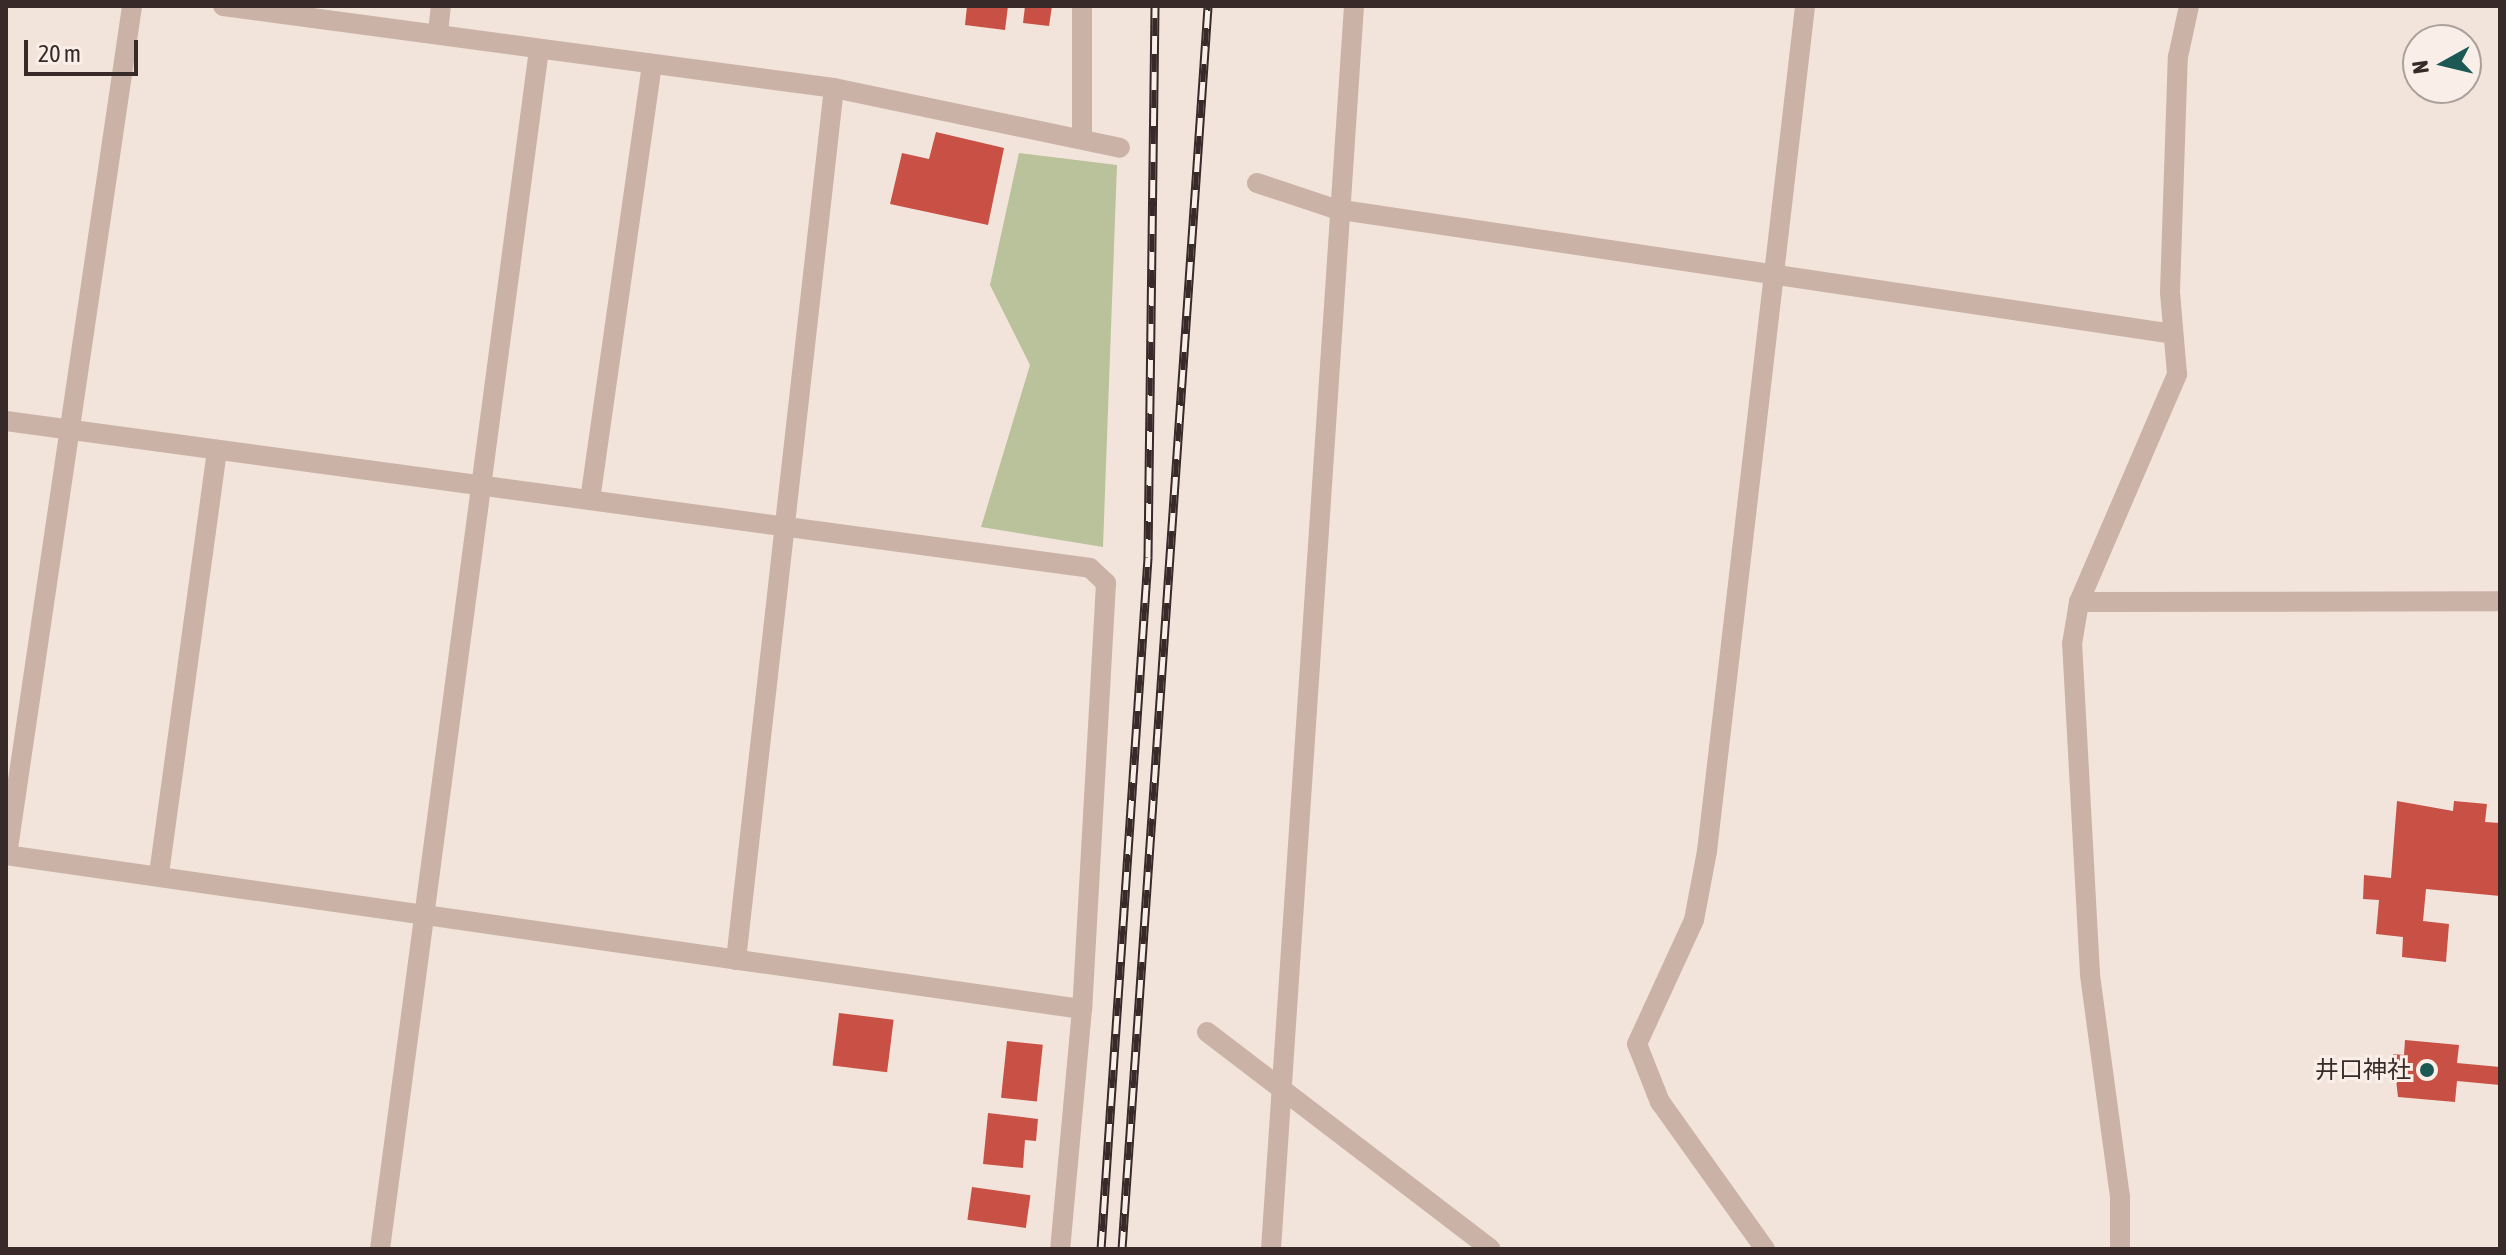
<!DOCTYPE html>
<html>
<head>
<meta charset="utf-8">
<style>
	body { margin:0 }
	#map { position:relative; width:2506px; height:1255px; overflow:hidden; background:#f2e4db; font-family:"Asap Condensed","Noto Sans JP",sans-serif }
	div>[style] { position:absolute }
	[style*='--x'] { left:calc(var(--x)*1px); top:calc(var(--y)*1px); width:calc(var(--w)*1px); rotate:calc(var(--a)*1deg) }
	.green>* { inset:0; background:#bac29b }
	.building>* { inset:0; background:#c85044; transform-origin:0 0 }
	.street>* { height:20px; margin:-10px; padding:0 10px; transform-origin:10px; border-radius:10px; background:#cbb2a7 }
	.rail>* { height:9px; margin-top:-4.5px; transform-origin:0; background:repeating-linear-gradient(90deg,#faefe8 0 18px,#372a28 0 36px); box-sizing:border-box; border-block:2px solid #372a28 }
	.dots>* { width:22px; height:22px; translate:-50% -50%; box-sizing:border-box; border:4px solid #faefe8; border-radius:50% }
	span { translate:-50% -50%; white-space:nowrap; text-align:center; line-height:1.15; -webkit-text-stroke:6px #faefe8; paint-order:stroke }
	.poi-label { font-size:24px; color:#372a28 }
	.right { translate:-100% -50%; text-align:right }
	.frame { position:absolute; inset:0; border:8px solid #372a28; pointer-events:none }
	.north { position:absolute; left:2402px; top:24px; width:80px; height:80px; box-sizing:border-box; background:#faefe8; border:2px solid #aca09b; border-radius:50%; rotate:262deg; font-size:22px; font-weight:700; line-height:32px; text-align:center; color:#372a28 }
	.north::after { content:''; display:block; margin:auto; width:28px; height:36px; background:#1c5954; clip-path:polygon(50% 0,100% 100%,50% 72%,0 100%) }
	.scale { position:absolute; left:24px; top:40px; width:114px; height:36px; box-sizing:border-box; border:4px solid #372a28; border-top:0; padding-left:10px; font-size:24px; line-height:28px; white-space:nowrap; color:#372a28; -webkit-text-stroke:6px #faefe8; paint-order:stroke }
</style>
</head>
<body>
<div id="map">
	<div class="green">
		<div style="clip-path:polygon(1019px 153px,1117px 165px,1103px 547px,981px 527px,1030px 365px,990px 285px)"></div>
	</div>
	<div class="building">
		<div style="clip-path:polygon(967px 6px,1008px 6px,1005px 30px,965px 25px)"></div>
		<div style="clip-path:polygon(1025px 6px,1052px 6px,1049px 26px,1023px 23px)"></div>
		<div style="clip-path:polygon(936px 132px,1004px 148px,988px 225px,890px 204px,902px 153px,929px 159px)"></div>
		<div style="clip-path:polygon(2397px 801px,2453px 811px,2454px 801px,2487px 804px,2485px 822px,2500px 823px,2500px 896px,2426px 889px,2423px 921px,2449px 924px,2446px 962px,2402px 957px,2403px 937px,2376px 934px,2379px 900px,2363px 899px,2364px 875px,2391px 878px)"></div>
		<div style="left:839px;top:1013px;width:55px;height:53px;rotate:7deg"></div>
		<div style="clip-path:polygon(2405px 1040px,2459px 1045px,2457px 1063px,2500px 1067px,2500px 1085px,2457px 1081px,2455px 1102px,2398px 1097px,2393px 1054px,2404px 1055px)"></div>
		<div style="left:1007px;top:1041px;width:36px;height:57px;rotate:6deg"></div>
		<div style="clip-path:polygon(988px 1113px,1038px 1119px,1036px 1141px,1025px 1140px,1023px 1168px,983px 1164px)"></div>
		<div style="left:972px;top:1187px;width:59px;height:33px;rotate:8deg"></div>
	</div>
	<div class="street">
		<div style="--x:223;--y:6;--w:616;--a:7.64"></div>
		<div style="--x:834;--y:88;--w:292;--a:11.8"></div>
		<div style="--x:438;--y:33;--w:27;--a:-84"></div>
		<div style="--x:1082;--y:136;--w:130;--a:-90"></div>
		<div style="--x:1257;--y:183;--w:82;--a:18.4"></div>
		<div style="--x:1335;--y:209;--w:847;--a:8.48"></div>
		<div style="--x:6;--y:421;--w:1094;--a:7.72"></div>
		<div style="--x:1090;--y:568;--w:22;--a:43"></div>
		<div style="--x:1106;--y:583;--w:427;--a:93.2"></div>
		<div style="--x:1082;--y:1009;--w:241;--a:95.2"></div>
		<div style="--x:590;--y:500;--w:440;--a:-81.9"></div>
		<div style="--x:2079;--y:602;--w:421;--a:-0.1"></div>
		<div style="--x:6;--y:855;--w:1087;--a:8.15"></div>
		<div style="--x:7;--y:855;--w:858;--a:-81.62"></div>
		<div style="--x:159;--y:874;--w:428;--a:-82.2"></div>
		<div style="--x:736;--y:960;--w:877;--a:-83.59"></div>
		<div style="--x:1207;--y:1032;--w:357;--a:37.4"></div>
		<div style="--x:380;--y:1249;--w:1209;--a:-82.45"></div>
		<div style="--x:1271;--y:1249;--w:1246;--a:-86.18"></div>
		<div style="--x:1765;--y:1249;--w:181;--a:-125.5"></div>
		<div style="--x:1660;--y:1102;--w:62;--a:-111.6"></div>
		<div style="--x:1637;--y:1044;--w:136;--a:-65.3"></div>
		<div style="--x:1694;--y:920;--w:70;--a:-79.3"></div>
		<div style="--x:1707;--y:851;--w:851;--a:-83.38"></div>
		<div style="--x:2120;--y:1249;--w:52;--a:-90"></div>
		<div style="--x:2120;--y:1197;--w:225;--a:-97.7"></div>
		<div style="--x:2090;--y:974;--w:330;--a:-93.1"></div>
		<div style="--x:2072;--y:644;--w:43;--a:-80.5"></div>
		<div style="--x:2079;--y:602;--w:248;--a:-66.7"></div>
		<div style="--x:2177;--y:374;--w:82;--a:-94.9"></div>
		<div style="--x:2170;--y:292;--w:235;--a:-88.1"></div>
		<div style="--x:2178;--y:57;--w:52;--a:-77.8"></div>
	</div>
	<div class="rail">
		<div style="--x:1101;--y:1249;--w:694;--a:-86.11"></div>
		<div style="--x:1148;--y:557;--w:551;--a:-89.27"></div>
		<div style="--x:1122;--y:1249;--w:1246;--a:-86.04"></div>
	</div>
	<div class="dots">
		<div style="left:2427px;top:1070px;background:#1c5954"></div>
	</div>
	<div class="poi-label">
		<span class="right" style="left:2411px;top:1070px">井口神社</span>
	</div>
	<div class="frame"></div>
	<div class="north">N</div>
	<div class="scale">20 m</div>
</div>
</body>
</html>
